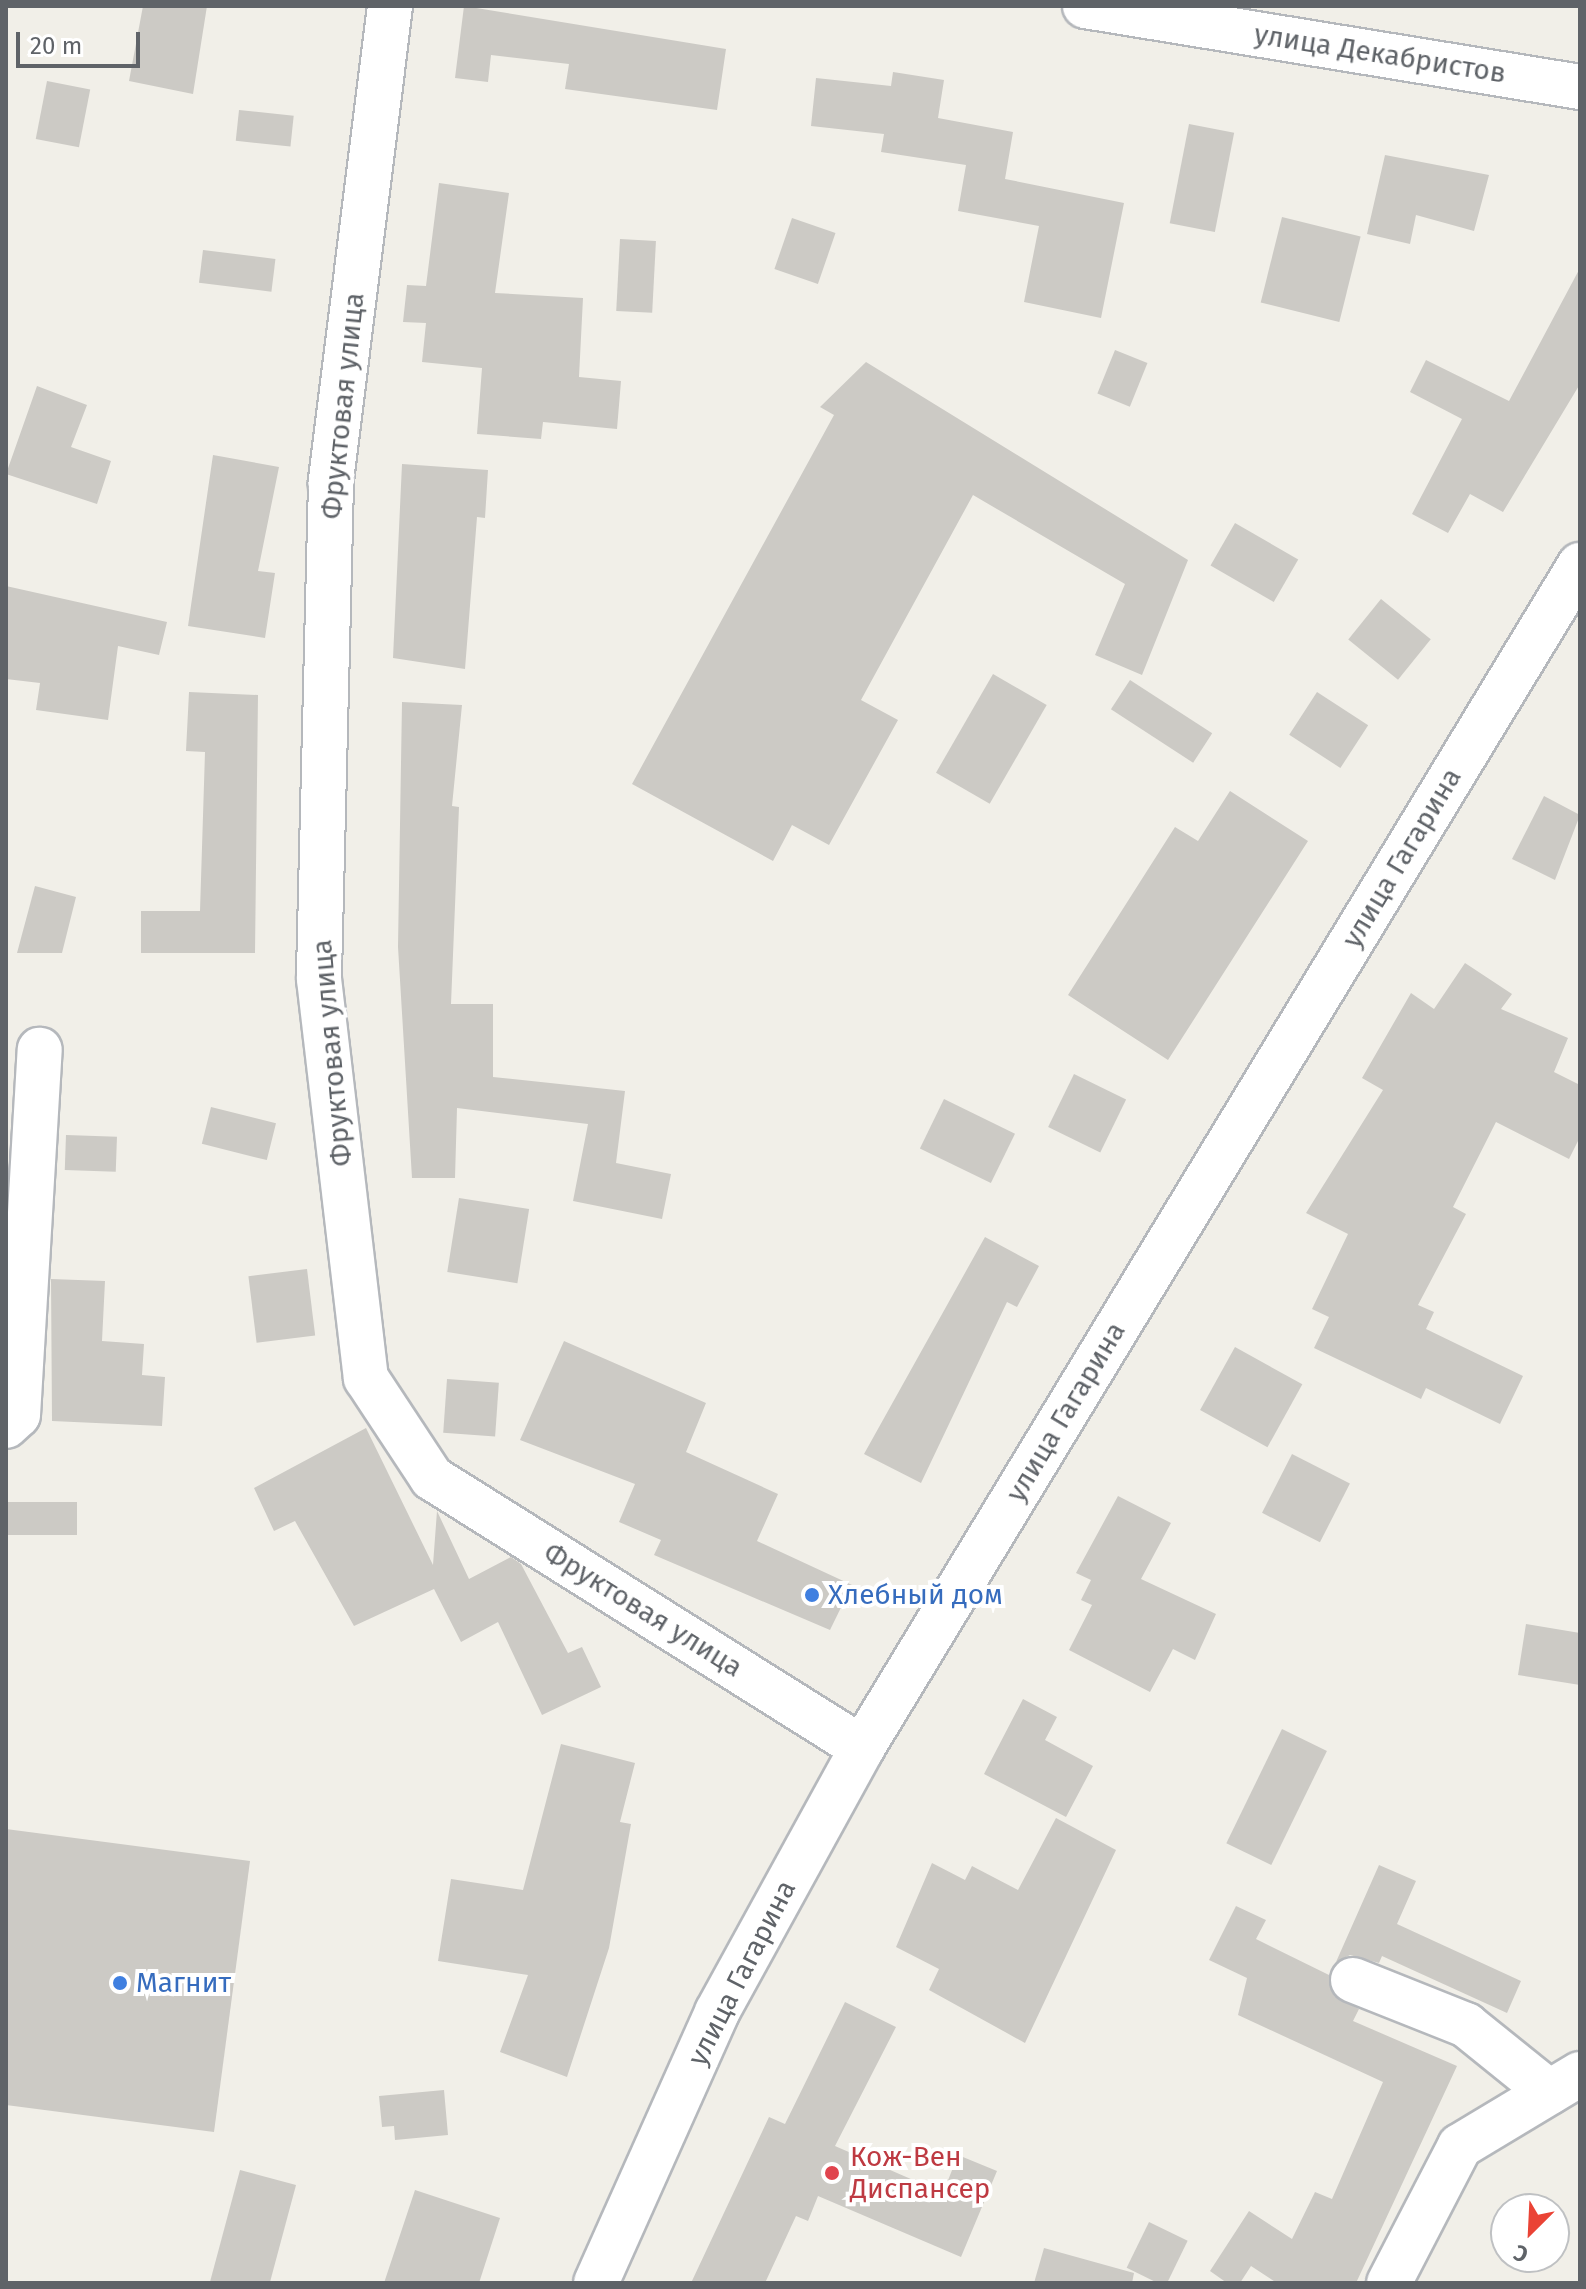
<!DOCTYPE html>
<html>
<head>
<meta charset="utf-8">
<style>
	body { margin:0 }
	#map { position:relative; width:1586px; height:2289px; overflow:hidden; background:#f1efe8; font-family:"Fira Sans",sans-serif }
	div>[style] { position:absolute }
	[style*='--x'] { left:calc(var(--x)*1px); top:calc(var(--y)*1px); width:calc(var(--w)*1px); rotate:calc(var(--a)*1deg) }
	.building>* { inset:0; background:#cccac5; transform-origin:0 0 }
	.roads { filter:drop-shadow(2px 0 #b5b8bc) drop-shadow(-2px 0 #b5b8bc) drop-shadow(0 2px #b5b8bc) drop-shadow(0 -2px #b5b8bc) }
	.minor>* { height:44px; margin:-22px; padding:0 22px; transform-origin:22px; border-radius:22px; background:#fff }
	.dots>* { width:22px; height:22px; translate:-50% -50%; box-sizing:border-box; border:4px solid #fff; border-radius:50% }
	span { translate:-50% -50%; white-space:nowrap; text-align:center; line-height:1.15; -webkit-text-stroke:8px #fff; paint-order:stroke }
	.street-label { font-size:28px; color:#5f6368 }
	.shop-label { font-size:28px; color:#366cbe }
	.left { translate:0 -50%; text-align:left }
	.health-label { font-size:28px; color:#be3a42 }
	.frame { position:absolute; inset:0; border:8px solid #5f6368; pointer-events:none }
	.north { position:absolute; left:1490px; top:2193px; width:80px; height:80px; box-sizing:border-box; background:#fff; border:2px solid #bfc1c3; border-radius:50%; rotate:204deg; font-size:22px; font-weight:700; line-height:32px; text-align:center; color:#5f6368 }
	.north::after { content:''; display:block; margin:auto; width:28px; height:36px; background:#ea4335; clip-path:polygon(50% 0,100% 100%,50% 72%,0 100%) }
	.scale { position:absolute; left:16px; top:32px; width:124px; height:36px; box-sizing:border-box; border:4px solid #5f6368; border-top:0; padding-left:10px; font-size:24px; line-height:28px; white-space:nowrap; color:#5f6368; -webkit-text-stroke:6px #fff; paint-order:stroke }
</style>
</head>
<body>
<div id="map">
	<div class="building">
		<div style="clip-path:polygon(143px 6px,207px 6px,193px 94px,129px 81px)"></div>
		<div style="clip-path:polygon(464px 6px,726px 49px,717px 110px,565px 89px,569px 64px,491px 55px,488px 82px,455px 78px)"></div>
		<div style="clip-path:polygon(893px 72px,944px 80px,938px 118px,1013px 132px,1005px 179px,1124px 203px,1101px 318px,1024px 302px,1039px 226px,958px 211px,966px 165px,881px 152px,884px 134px,811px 126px,816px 78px,891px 86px)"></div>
		<div style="left:47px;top:81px;width:44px;height:59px;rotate:11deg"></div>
		<div style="left:239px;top:110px;width:55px;height:31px;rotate:6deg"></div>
		<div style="left:1189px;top:124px;width:46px;height:101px;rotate:11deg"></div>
		<div style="clip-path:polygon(1385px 155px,1489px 175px,1474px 231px,1416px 215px,1410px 244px,1367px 234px)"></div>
		<div style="clip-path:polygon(439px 183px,509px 193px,495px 293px,583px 298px,579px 377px,621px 381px,617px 429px,543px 422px,541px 439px,477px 434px,482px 368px,422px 362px,426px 323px,403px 322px,407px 285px,426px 286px)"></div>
		<div style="left:1282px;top:217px;width:81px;height:88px;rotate:14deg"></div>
		<div style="left:792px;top:218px;width:46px;height:54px;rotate:19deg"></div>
		<div style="left:620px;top:239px;width:36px;height:72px;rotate:3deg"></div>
		<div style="left:203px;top:250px;width:73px;height:33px;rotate:7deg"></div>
		<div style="clip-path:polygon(1580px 268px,1580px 384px,1503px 512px,1470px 494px,1448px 533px,1412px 514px,1462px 419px,1410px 392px,1426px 360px,1509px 401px)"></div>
		<div style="left:1115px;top:350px;width:35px;height:47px;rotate:22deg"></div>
		<div style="clip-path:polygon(866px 362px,1188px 560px,1142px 675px,1095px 655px,1125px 584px,973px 495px,861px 700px,898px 720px,829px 845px,792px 825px,773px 861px,632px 784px,834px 415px,820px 407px)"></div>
		<div style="clip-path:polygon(37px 386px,87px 405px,71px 447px,111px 461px,97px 504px,6px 474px)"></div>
		<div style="clip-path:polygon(213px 455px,279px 467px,258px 571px,275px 573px,265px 638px,188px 626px)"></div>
		<div style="clip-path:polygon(402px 464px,488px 470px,485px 518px,477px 517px,465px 669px,393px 658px)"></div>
		<div style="left:1235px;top:523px;width:73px;height:49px;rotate:30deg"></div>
		<div style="clip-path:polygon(6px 586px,167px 622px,159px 655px,118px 646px,108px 720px,36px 710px,40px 683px,6px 679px)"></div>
		<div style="left:1381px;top:599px;width:64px;height:52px;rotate:39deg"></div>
		<div style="left:993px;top:674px;width:62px;height:114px;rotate:30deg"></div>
		<div style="left:1130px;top:680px;width:98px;height:35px;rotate:33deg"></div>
		<div style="clip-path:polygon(189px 692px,258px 695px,255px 953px,141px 953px,141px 911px,200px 911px,205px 752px,186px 751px)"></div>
		<div style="left:1317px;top:692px;width:61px;height:51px;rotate:33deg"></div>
		<div style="clip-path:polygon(402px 702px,462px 705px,452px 806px,459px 807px,451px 1004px,493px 1004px,493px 1077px,625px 1091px,616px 1163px,671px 1174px,662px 1219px,573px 1201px,588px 1124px,457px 1108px,455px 1178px,412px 1178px,398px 947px)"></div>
		<div style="clip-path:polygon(1230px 791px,1308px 841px,1168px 1060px,1068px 995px,1175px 827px,1198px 841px)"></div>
		<div style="clip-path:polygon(1544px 796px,1580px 815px,1555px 880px,1512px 859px)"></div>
		<div style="clip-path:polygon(35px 886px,76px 897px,62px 953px,17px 953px)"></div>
		<div style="clip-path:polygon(1465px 963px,1512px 994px,1501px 1009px,1568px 1038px,1554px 1072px,1580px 1085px,1580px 1137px,1569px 1159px,1496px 1122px,1453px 1207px,1466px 1214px,1418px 1305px,1434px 1312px,1426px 1329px,1523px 1376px,1500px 1424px,1426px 1388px,1421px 1399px,1314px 1348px,1329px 1317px,1312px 1309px,1348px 1234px,1306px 1213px,1383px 1090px,1362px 1078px,1411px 993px,1434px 1009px)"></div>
		<div style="left:1074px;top:1074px;width:58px;height:59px;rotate:26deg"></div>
		<div style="left:944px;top:1099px;width:79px;height:55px;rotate:26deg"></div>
		<div style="left:211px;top:1107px;width:67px;height:38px;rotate:14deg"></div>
		<div style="left:66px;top:1135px;width:51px;height:35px;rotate:2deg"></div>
		<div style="left:459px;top:1198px;width:71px;height:75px;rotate:9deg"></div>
		<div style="clip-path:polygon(985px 1237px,1039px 1266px,1017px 1307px,1007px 1302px,921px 1483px,864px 1454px)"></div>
		<div style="left:307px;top:1269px;width:67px;height:59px;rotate:83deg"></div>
		<div style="clip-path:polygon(51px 1279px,105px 1281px,102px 1341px,144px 1344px,142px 1375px,165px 1377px,162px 1426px,52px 1421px)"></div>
		<div style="clip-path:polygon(564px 1341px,706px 1403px,686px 1452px,778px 1494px,757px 1541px,852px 1585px,830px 1630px,654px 1555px,661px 1540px,619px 1522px,635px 1484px,520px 1440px)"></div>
		<div style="left:1235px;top:1347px;width:77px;height:72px;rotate:29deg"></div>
		<div style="left:447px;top:1379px;width:52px;height:54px;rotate:4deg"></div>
		<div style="clip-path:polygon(366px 1428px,433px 1565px,437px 1511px,469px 1579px,511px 1557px,521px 1564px,568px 1653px,582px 1647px,601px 1687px,542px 1715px,498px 1622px,461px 1642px,434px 1589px,354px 1626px,295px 1521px,274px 1531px,254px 1488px)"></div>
		<div style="left:1292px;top:1454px;width:65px;height:66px;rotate:27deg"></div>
		<div style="clip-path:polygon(1118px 1496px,1171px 1523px,1141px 1579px,1216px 1614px,1195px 1660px,1173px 1649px,1150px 1692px,1069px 1650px,1092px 1605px,1081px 1600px,1091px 1580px,1076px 1573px)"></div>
		<div style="left:6px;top:1502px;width:71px;height:33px"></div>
		<div style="clip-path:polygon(1526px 1624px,1580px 1633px,1580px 1685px,1518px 1675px)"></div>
		<div style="clip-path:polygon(1023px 1699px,1057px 1717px,1045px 1740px,1093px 1766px,1066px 1817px,984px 1774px)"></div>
		<div style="left:1282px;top:1729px;width:50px;height:127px;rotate:26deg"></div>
		<div style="clip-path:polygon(561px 1744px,635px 1763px,620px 1822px,631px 1824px,609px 1948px,567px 2077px,500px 2052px,528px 1975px,438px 1961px,451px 1879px,523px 1890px)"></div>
		<div style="clip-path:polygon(1056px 1818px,1116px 1850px,1025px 2043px,929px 1990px,939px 1969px,896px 1947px,932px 1863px,965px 1880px,972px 1866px,1018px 1890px)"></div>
		<div style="clip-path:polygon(6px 1829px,250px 1861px,214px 2132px,6px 2105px)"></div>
		<div style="clip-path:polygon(1379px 1865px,1416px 1881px,1397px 1924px,1521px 1981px,1507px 2013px,1382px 1956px,1379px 1963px,1350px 1955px,1336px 1962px)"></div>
		<div style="clip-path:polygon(1236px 1906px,1266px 1920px,1256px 1939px,1329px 1975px,1334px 1996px,1359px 2009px,1353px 2021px,1457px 2066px,1356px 2283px,1277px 2283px,1251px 2266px,1240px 2283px,1227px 2283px,1210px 2271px,1249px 2211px,1292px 2239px,1315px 2192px,1332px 2199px,1383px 2082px,1238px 2015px,1247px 1978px,1209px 1960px)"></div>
		<div style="clip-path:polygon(845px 2002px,896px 2027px,835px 2146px,943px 2193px,958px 2155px,997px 2171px,961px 2257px,818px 2196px,808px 2221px,796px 2216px,765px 2283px,691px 2283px,769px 2117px,785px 2124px)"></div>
		<div style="clip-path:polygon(444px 2090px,448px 2135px,395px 2140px,394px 2126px,382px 2127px,379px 2096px)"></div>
		<div style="left:240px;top:2170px;width:58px;height:116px;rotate:15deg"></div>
		<div style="clip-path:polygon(415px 2190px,500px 2218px,479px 2283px,384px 2283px)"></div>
		<div style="left:1149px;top:2222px;width:43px;height:51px;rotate:26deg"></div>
		<div style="clip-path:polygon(1044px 2248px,1134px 2273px,1132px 2283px,1034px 2283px)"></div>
	</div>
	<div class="roads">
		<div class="minor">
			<div style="--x:390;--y:6;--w:481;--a:97.1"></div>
			<div style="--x:331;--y:483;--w:496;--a:91.4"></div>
			<div style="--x:319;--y:979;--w:402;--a:83.3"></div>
			<div style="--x:366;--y:1378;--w:120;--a:56.6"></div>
			<div style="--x:432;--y:1478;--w:508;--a:32.12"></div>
			<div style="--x:1085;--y:6;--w:502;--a:9.29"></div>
			<div style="--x:6;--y:1426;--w:16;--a:-43"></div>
			<div style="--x:18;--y:1415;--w:366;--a:-86.6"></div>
			<div style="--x:1353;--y:1980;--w:122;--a:21.7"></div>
			<div style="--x:1466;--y:2025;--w:107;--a:38.9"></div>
			<div style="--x:596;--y:2283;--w:297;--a:-65.9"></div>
			<div style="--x:717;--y:2012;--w:301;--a:-61.2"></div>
			<div style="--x:862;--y:1748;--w:1384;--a:-58.75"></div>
			<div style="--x:1389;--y:2283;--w:154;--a:-62.6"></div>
			<div style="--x:1460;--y:2146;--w:140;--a:-31"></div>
		</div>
	</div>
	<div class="dots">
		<div style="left:812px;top:1595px;background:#3f7fe0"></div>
		<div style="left:120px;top:1983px;background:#3f7fe0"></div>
		<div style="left:832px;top:2173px;background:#e0444e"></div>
	</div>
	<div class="street-label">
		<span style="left:1380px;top:54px;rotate:9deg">улица Декабристов</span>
		<span style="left:343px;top:406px;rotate:-84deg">Фруктовая улица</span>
		<span style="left:1402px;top:858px;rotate:-59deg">улица Гагарина</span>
		<span style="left:332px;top:1053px;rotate:-95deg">Фруктовая улица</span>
		<span style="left:1066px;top:1412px;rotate:-59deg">улица Гагарина</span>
		<span style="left:643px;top:1610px;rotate:32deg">Фруктовая улица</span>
		<span style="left:742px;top:1973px;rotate:-63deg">улица Гагарина</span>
	</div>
	<div class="shop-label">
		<span class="left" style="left:828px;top:1595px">Хлебный дом</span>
		<span class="left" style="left:136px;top:1983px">Магнит</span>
	</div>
	<div class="health-label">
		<span class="left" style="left:850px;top:2173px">Кож-Вен<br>Диспансер</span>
	</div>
	<div class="frame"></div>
	<div class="north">С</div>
	<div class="scale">20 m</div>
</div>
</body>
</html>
